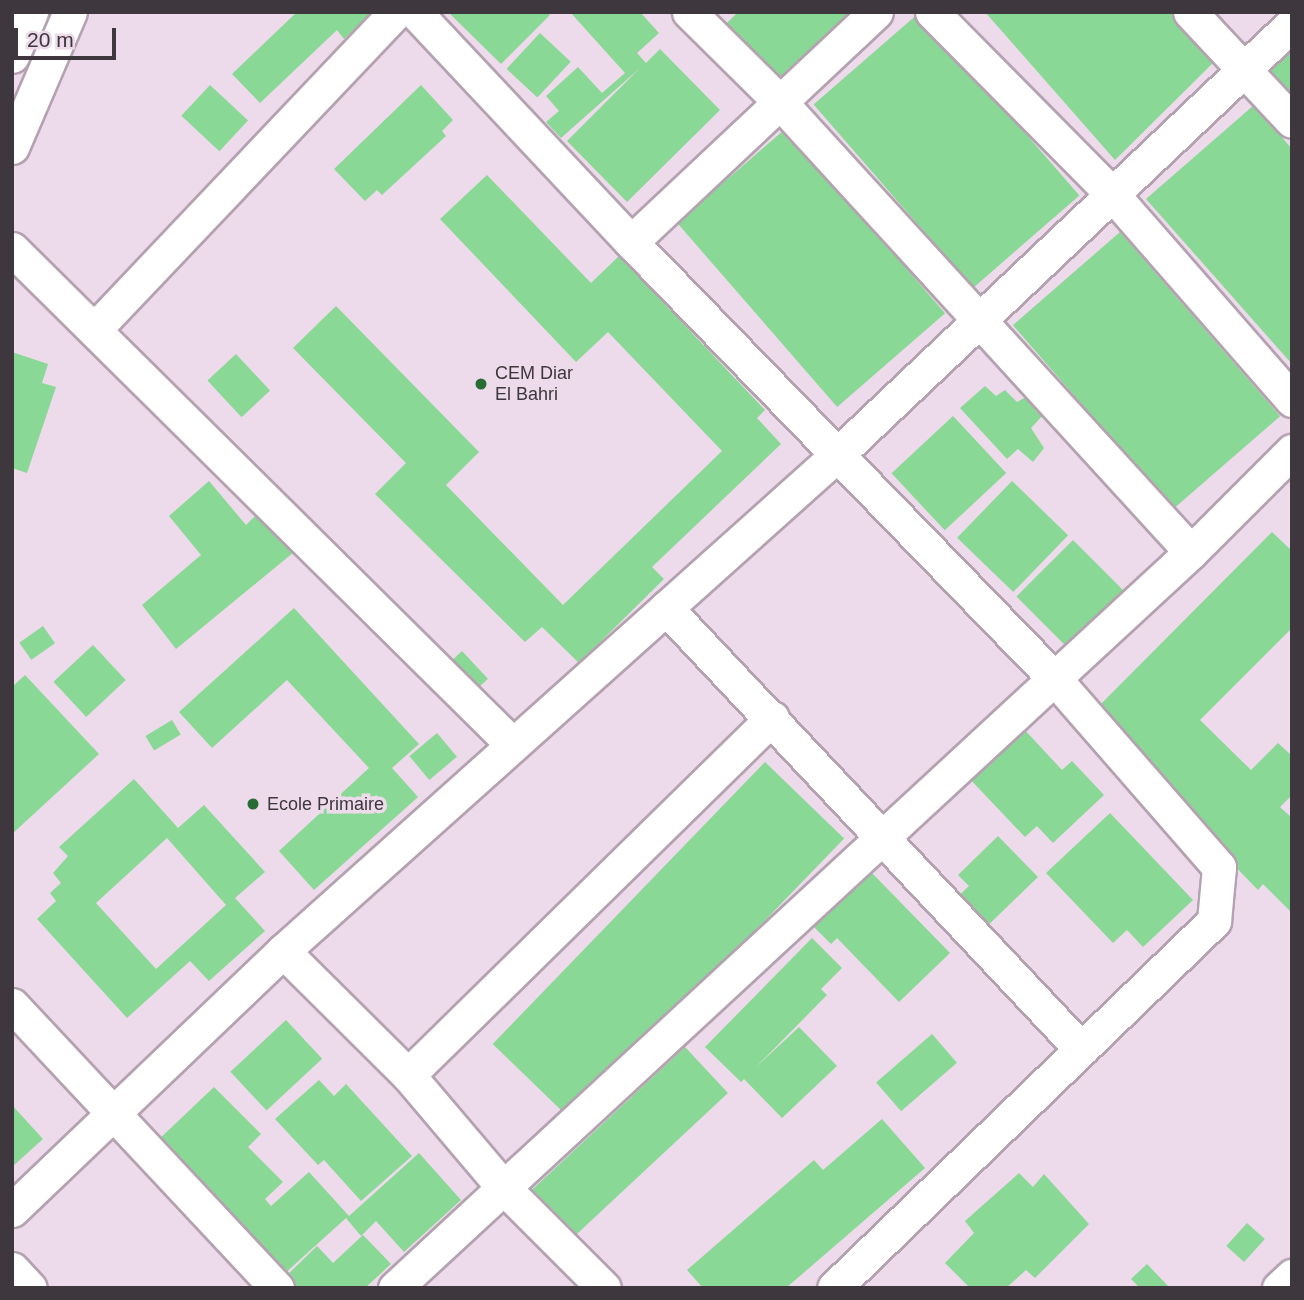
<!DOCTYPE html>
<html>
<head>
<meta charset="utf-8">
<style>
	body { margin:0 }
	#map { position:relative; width:1304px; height:1300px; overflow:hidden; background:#eddaea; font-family:Helvetica,sans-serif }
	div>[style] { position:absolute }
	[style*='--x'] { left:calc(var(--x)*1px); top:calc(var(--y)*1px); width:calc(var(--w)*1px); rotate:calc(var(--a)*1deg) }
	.building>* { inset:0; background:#8ad895; transform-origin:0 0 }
	.roads { filter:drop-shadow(2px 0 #b4a2b1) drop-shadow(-2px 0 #b4a2b1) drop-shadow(0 2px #b4a2b1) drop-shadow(0 -2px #b4a2b1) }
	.minor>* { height:33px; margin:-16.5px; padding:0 16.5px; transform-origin:16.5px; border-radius:16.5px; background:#fff }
	.dots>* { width:19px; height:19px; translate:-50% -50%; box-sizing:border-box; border:4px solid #eddaea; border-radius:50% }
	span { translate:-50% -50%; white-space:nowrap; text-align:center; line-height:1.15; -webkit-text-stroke:7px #eddaea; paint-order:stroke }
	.poi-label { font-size:18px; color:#3e373d }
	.left { translate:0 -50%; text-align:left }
	.frame { position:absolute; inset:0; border:14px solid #3e373d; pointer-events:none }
	.scale { position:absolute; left:14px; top:28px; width:102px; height:32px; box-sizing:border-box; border:4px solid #3e373d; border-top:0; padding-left:9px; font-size:21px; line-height:24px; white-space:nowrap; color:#3e373d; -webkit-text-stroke:5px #eddaea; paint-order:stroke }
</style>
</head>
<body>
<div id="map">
	<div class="building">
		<div style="clip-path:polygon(297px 12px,373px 12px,344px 39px,337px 30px,260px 103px,232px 74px)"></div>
		<div style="clip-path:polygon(448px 12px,547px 12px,550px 15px,501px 64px)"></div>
		<div style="clip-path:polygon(570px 12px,640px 12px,659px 33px,637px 53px,646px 63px,660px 49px,720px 110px,627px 202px,567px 141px,640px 68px,561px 138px,546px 122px,559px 111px,546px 96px,578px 67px,602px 93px,625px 73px)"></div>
		<div style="clip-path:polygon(738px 12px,858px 12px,784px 84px,725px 25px)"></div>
		<div style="left:920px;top:12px;width:243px;height:141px;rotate:49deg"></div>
		<div style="clip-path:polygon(985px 12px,1172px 12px,1215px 61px,1115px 160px)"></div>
		<div style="left:540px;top:33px;width:42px;height:49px;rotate:43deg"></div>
		<div style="clip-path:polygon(1292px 51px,1292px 111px,1261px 79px)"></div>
		<div style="left:210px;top:85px;width:52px;height:42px;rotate:43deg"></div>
		<div style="clip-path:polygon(421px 85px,453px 120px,442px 131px,446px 136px,382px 195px,377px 190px,365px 201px,334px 169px)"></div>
		<div style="clip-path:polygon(1254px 105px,1292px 149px,1292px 364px,1146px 199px)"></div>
		<div style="left:785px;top:129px;width:244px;height:143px;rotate:49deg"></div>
		<div style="clip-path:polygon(487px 175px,591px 283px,619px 256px,765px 410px,757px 418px,781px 444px,652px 567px,664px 579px,579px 663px,542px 627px,525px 642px,375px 494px,406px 463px,293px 348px,336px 306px,479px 452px,446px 485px,563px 605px,722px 451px,608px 332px,576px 362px,440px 219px)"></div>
		<div style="left:1120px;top:232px;width:244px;height:142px;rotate:49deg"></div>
		<div style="clip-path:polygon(12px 352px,48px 364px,42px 383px,56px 387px,27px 473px,12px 468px)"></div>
		<div style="left:236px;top:354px;width:50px;height:39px;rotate:47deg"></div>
		<div style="clip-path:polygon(985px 386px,996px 396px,1005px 390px,1017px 402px,1026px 397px,1043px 415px,1031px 428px,1044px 448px,1033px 462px,1018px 449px,1007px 459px,960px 408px)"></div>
		<div style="left:953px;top:416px;width:78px;height:84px;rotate:47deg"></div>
		<div style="clip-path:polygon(209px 481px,246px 525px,260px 511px,294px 552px,176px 649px,142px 605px,201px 555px,169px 516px)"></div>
		<div style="left:1012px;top:481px;width:78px;height:79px;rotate:44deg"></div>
		<div style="clip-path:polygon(1272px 532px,1292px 551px,1292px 628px,1200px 720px,1251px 770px,1278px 743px,1292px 756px,1292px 795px,1280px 807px,1292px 818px,1292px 913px,1263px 884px,1258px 890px,1089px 716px)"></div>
		<div style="left:1073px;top:540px;width:83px;height:80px;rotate:45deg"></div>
		<div style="clip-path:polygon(294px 608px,419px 744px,392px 768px,418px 797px,314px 890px,279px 851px,369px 768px,287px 680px,212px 748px,179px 712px)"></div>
		<div style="left:43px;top:626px;width:21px;height:29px;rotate:55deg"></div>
		<div style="left:93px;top:645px;width:48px;height:54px;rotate:47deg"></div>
		<div style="left:462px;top:651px;width:38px;height:18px;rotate:47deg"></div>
		<div style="clip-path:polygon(25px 675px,99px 754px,12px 834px,12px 687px)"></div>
		<div style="left:172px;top:720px;width:17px;height:31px;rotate:59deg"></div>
		<div style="clip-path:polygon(1022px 727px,1062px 770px,1072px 761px,1104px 795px,1053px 843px,1037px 826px,1025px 837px,968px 777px)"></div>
		<div style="left:437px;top:733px;width:31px;height:36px;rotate:50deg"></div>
		<div style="left:765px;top:762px;width:110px;height:392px;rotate:44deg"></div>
		<div style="clip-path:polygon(evenodd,134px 779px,178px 828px,204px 805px,265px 872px,235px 898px,265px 931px,209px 981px,190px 961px,127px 1018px,37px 919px,56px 901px,50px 893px,61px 883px,53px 873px,68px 856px,59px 847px,134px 779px,167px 838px,226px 905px,156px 969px,96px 903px,167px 838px)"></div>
		<div style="clip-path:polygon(1110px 813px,1193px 900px,1143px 947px,1127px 930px,1113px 943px,1046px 873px)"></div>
		<div style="clip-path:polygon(998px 836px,1038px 877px,979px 934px,950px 904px,969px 886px,958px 875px)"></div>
		<div style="clip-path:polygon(869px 870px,950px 953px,899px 1002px,837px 938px,831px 944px,812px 925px)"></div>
		<div style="clip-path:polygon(812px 938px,842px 968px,821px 989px,827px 995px,755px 1068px,799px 1027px,837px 1066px,782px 1118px,744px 1079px,741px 1082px,705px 1047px)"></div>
		<div style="left:286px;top:1020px;width:53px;height:76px;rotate:47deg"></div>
		<div style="left:932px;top:1034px;width:38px;height:74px;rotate:49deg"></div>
		<div style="left:685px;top:1047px;width:63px;height:218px;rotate:47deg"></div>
		<div style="clip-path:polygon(319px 1080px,334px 1096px,346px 1084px,412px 1156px,361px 1201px,324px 1160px,318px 1165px,275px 1119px)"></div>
		<div style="clip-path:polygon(214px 1087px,261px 1134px,248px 1147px,283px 1182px,265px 1199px,271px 1206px,309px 1172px,349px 1216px,419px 1153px,461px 1200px,404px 1252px,376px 1221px,361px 1236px,346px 1218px,283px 1275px,155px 1143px)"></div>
		<div style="clip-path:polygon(12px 1105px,43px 1139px,12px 1167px)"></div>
		<div style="clip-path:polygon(882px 1119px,925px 1168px,786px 1288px,703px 1288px,687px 1270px,814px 1160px,823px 1170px)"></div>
		<div style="clip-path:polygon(1019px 1173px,1033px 1187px,1044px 1174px,1089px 1224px,1035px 1278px,1026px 1270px,1006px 1288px,970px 1288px,945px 1263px,974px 1233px,965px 1221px)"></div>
		<div style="left:1247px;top:1223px;width:24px;height:31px;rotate:42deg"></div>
		<div style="clip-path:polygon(363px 1235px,391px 1264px,365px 1288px,285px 1288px,280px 1282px,317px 1246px,333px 1263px)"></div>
		<div style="clip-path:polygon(1147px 1264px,1170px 1288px,1140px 1288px,1131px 1279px)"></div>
	</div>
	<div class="roads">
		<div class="minor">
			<div style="--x:415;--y:12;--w:316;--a:46.8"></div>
			<div style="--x:631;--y:242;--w:607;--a:45.87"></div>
			<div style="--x:1054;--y:678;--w:251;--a:48.9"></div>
			<div style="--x:1219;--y:867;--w:54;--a:95.3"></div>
			<div style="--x:1214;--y:921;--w:528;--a:136"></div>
			<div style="--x:689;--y:12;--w:128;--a:44.7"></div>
			<div style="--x:780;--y:102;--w:609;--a:47.59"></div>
			<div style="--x:932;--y:12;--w:257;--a:45.3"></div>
			<div style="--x:1113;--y:195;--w:272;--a:48.9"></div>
			<div style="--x:1190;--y:12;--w:149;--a:46.9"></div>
			<div style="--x:12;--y:56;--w:48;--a:-66.6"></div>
			<div style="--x:12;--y:147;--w:147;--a:-66.8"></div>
			<div style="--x:631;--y:242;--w:336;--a:-43.2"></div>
			<div style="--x:12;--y:249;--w:705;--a:44.71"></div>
			<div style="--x:94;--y:330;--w:439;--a:-46.5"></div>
			<div style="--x:666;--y:608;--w:606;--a:46.74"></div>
			<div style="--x:283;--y:951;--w:176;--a:44.8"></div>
			<div style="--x:408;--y:1075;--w:148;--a:49.7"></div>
			<div style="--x:504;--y:1188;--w:141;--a:45"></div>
			<div style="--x:12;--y:1005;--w:388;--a:46.9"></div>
			<div style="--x:408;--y:1075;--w:510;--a:-44.44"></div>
			<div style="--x:12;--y:1210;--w:375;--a:-43.7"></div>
			<div style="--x:283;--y:951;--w:745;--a:-41.84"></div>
			<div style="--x:838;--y:454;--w:625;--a:-43.44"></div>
			<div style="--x:12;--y:1269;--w:26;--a:47"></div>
			<div style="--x:395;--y:1288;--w:1084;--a:-42.76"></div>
			<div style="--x:1191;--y:552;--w:143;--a:-45"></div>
			<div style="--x:1279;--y:1288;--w:18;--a:-43"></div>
		</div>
	</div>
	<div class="dots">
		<div style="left:481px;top:384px;background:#276b35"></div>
		<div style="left:253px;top:804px;background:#276b35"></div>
	</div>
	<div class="poi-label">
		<span class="left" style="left:495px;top:384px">CEM Diar<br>El Bahri</span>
		<span class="left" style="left:267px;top:804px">Ecole Primaire</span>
	</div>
	<div class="frame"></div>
	<div class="scale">20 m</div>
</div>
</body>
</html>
